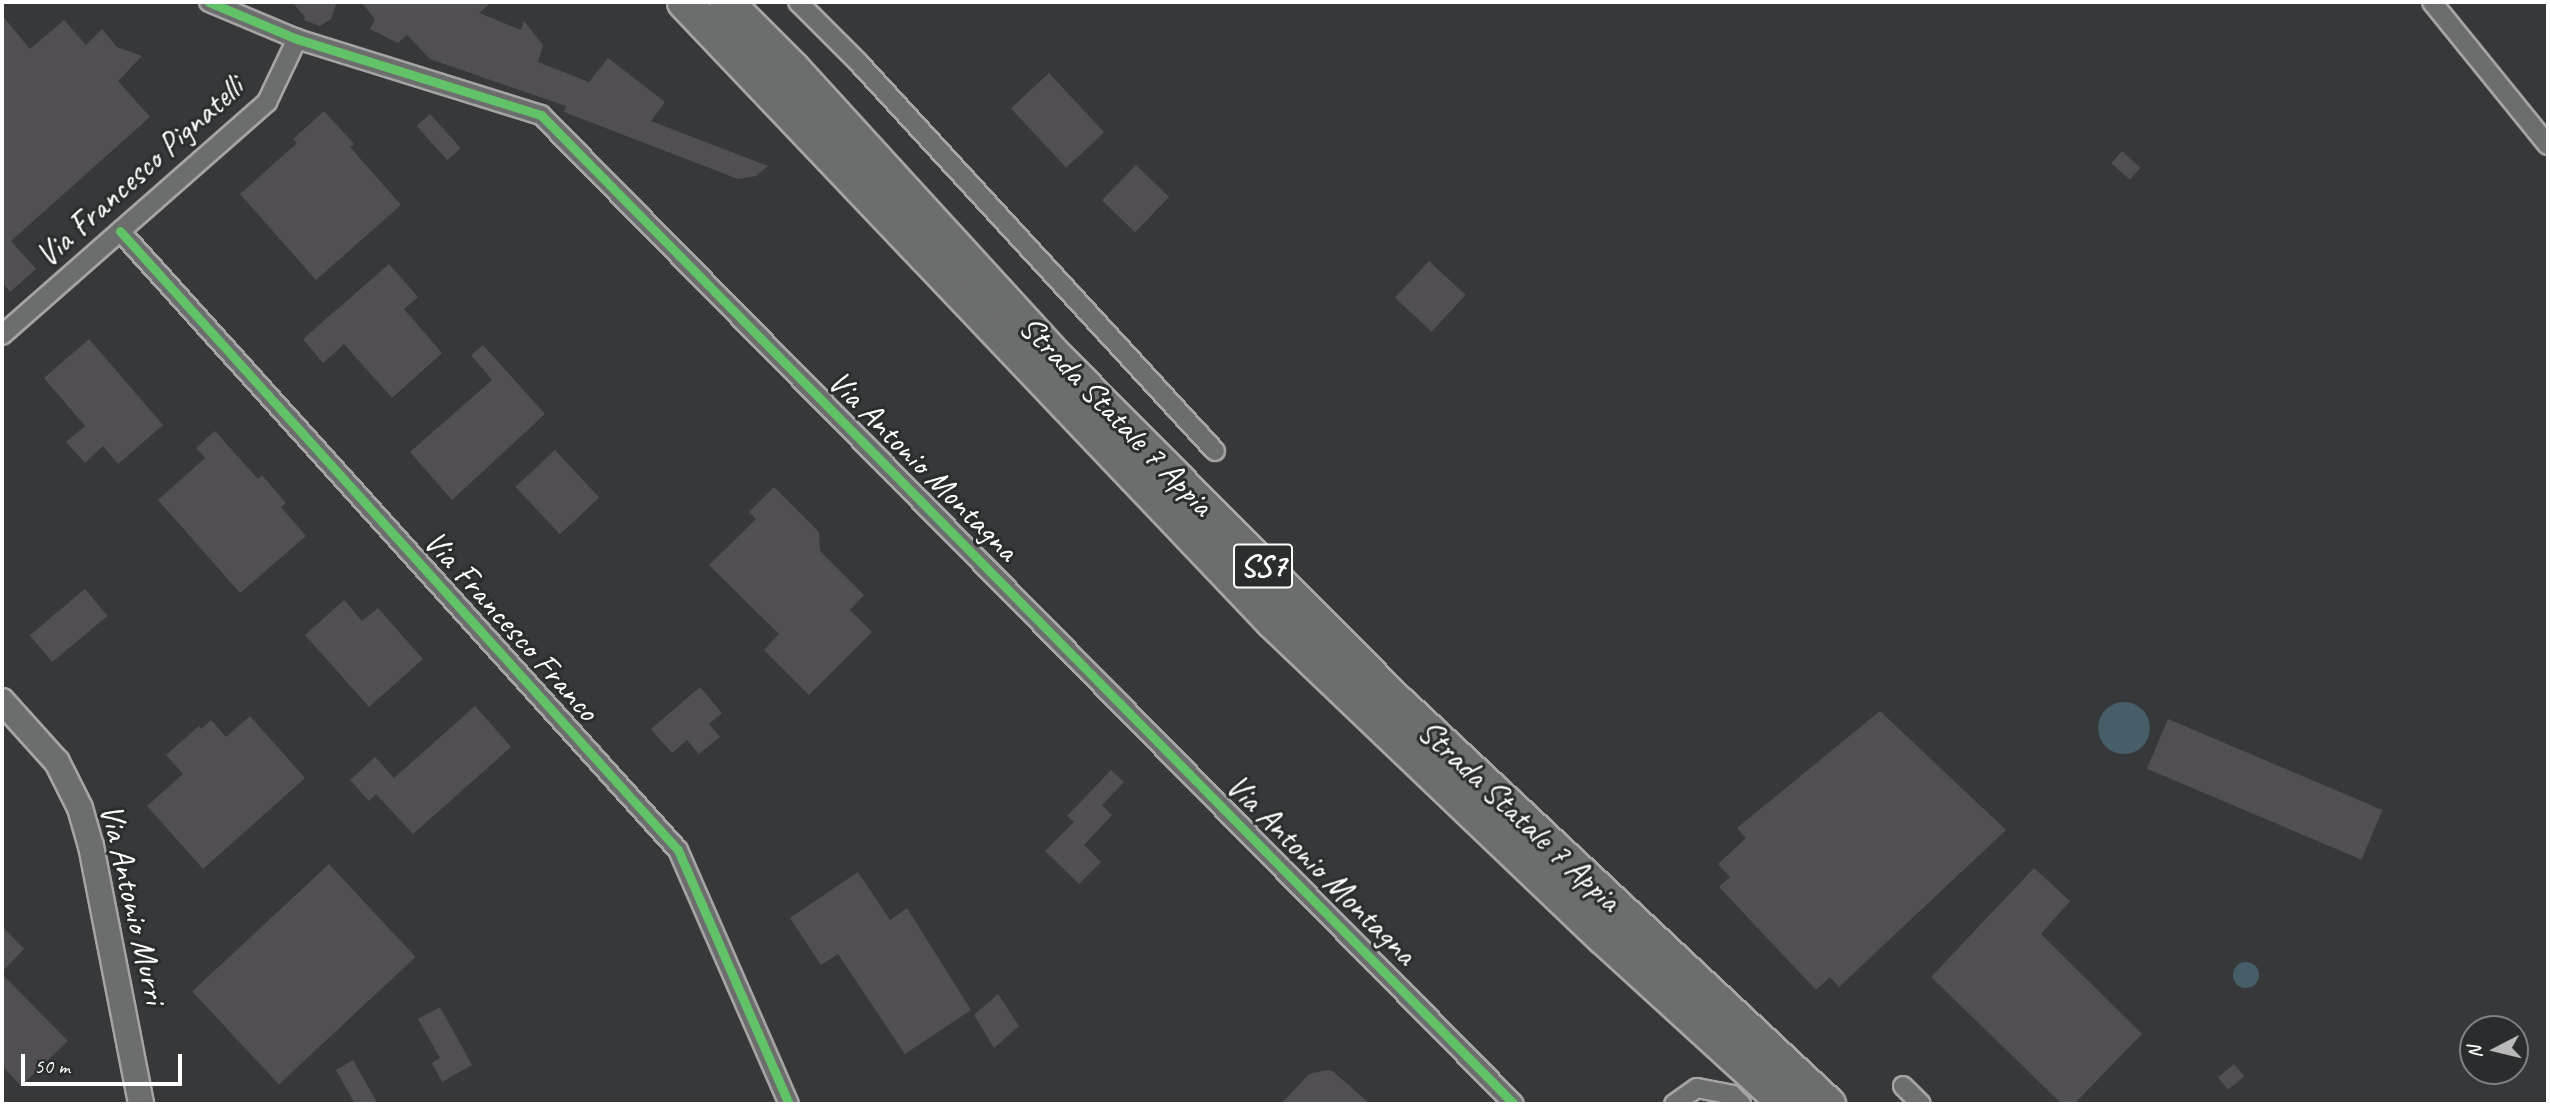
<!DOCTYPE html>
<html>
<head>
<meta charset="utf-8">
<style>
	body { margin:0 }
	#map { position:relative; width:2550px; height:1106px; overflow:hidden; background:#37383a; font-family:Caveat,sans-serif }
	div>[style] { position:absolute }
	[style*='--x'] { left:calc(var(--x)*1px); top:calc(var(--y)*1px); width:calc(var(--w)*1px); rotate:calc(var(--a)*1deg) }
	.water>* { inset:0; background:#465e68 }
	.round { border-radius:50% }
	.building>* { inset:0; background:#514f53; transform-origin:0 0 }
	.roads { filter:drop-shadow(2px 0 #a5a5a6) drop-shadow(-2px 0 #a5a5a6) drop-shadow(0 2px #a5a5a6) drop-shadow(0 -2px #a5a5a6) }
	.street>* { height:18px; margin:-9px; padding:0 9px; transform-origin:9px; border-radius:9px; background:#6c6d6d }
	.secondary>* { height:24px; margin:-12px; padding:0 12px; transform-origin:12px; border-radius:12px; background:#6c6d6d }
	.highway>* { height:33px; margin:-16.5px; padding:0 16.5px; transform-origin:16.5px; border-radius:16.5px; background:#6c6d6d }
	.cycleway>* { height:9px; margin:-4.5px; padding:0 4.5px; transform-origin:4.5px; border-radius:4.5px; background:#61c268 }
	span { translate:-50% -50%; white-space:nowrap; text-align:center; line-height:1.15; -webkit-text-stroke:6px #2a2d2e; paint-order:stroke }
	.shield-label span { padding:2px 5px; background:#2a2d2e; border:2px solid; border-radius:5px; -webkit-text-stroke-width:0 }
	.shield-label { font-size:32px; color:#fff; font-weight:700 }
	.street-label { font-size:33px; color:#fff }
	.frame { position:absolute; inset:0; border:4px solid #fff; pointer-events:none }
	.north { position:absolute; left:2459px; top:1015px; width:70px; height:70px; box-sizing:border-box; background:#2a2d2e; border:2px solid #7f8182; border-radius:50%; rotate:263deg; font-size:19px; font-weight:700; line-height:28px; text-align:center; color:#fff }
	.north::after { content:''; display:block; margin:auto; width:24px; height:32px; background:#b9b9ba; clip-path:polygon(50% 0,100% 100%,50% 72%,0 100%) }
	.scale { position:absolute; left:21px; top:1054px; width:161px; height:32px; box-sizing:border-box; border:4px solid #fff; border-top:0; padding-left:9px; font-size:21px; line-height:24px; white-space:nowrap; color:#fff; -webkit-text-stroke:5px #2a2d2e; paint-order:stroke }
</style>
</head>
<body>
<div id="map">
	<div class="water">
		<div class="round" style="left:2098px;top:702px;width:52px;height:52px"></div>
		<div class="round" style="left:2233px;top:962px;width:26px;height:26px"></div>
	</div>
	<div class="building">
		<div style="clip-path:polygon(292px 2px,337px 2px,331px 19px,320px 26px,304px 20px,305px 17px)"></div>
		<div style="clip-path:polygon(361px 2px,492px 2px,479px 13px,521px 30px,524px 21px,543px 45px,538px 62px,589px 82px,608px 58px,665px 102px,651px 121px,768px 166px,756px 176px,738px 179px,564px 112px,566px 106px,430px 59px,407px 35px,398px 43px,370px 29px,375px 19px)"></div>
		<div style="clip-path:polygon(2px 15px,30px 49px,64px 20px,86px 45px,102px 29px,117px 47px,142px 56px,118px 81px,150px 117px,11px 241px,36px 269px,10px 292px,2px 282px)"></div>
		<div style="left:1049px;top:73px;width:81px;height:52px;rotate:47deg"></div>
		<div style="clip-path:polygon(324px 111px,354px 144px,350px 147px,401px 205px,316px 280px,240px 194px,297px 143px,293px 139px)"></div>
		<div style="left:430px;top:114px;width:46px;height:18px;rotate:48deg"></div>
		<div style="left:2122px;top:151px;width:25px;height:16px;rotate:42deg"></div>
		<div style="left:1136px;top:165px;width:46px;height:49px;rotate:44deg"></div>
		<div style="left:1429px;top:261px;width:50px;height:50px;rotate:43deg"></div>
		<div style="clip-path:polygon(389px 264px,418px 297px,404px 309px,442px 353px,392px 398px,344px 344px,323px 363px,303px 339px)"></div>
		<div style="clip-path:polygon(89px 339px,163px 425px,118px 464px,103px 446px,85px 463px,66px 442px,85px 426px,44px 378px)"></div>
		<div style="clip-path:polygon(483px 345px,545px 414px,452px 500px,410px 452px,492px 380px,471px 355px)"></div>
		<div style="clip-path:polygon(215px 431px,258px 479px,262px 475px,286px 503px,281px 507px,306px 536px,240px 593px,158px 500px,205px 458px,196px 448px)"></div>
		<div style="left:555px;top:450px;width:65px;height:54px;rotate:47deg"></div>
		<div style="clip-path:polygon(774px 487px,819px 532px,820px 551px,864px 595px,850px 610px,872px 632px,809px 695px,764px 650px,779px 634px,709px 565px,756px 519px,749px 512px)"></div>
		<div style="left:85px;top:589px;width:35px;height:72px;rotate:50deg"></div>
		<div style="clip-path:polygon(344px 600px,362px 621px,378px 608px,423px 659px,369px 707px,305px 635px)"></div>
		<div style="clip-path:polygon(700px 687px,722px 713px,709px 724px,720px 737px,699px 754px,687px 740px,672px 753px,651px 729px)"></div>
		<div style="clip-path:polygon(475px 706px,511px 747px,413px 834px,376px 794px,369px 801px,350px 780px,375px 757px,394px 778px)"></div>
		<div style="clip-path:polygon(1880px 711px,2006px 830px,1839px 987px,1830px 977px,1816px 990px,1719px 887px,1730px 877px,1718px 864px,1746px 838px,1737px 828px)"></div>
		<div style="clip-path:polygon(250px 716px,305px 778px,203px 869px,147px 806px,183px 774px,166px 755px,199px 726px,201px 729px,211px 720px,226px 737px)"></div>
		<div style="left:2168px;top:719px;width:233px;height:54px;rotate:23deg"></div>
		<div style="clip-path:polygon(1111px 770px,1124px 782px,1102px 805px,1112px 815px,1084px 845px,1101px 862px,1079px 884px,1045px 851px,1074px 822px,1067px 816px)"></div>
		<div style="left:329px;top:864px;width:127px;height:187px;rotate:47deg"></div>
		<div style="clip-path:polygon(2034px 868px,2070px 901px,2041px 934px,2142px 1034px,2074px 1104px,2062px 1104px,1931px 977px)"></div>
		<div style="clip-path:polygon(858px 872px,890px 920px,907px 908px,971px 1010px,905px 1054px,838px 954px,821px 965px,790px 918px)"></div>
		<div style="clip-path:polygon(2px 926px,24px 949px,2px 972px)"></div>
		<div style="clip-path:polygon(2px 974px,68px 1041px,21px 1086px,2px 1066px)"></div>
		<div style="clip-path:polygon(998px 994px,1019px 1026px,994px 1048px,974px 1015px)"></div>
		<div style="clip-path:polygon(440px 1007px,472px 1065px,442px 1082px,432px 1063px,440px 1058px,418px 1019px)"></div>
		<div style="clip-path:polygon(353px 1060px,378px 1104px,355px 1104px,336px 1070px)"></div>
		<div style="left:2234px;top:1064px;width:16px;height:21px;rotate:50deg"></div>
		<div style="clip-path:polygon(1328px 1070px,1334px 1072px,1370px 1104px,1281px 1104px,1309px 1074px)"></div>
	</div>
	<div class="roads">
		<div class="street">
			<div style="--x:209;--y:2;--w:95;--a:22.8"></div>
			<div style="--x:297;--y:39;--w:256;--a:17.3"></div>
			<div style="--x:541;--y:115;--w:1387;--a:45.47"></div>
			<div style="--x:798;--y:2;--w:85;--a:45"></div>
			<div style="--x:858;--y:62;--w:528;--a:47.46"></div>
			<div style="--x:2432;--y:2;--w:184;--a:51"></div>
			<div style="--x:120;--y:231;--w:833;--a:47.97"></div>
			<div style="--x:678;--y:850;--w:277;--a:66.4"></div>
			<div style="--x:2;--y:335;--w:353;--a:-41.3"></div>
			<div style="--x:267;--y:102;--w:70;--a:-64.5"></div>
			<div style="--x:1903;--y:1086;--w:25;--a:45"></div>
			<div style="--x:1674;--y:1104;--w:28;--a:-35"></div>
			<div style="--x:1697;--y:1088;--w:36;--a:11"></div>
			<div style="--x:1732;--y:1095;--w:13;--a:45"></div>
		</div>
		<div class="secondary">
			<div style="--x:2;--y:701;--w:82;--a:48"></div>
			<div style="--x:57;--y:762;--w:51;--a:63.4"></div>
			<div style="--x:80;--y:808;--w:40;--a:74"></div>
			<div style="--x:91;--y:846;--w:263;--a:79"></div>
		</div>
		<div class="highway">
			<div style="--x:684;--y:2;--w:855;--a:46.47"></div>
			<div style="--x:1273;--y:622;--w:456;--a:43.7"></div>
			<div style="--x:1603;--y:937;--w:248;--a:42.4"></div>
			<div style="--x:726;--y:2;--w:93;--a:45"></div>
			<div style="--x:792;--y:68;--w:394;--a:47.6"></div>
			<div style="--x:1058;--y:359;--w:486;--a:45.3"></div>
			<div style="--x:1400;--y:704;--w:586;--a:43.06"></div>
		</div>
	</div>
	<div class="cycleway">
		<div style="--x:209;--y:2;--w:95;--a:22.8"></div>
		<div style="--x:297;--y:39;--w:256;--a:17.3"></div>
		<div style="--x:541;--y:115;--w:1387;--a:45.47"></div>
		<div style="--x:120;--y:231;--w:833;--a:47.97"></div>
		<div style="--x:678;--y:850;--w:277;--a:66.4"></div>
	</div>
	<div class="shield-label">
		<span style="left:1263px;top:566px">SS7</span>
	</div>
	<div class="street-label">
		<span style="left:140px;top:172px;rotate:-42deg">Via Francesco Pignatelli</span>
		<span style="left:1116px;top:416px;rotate:46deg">Strada Statale 7 Appia</span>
		<span style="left:923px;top:466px;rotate:45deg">Via Antonio Montagna</span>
		<span style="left:511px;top:626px;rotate:48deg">Via Francesco Franco</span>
		<span style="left:1519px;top:816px;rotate:43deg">Strada Statale 7 Appia</span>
		<span style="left:1321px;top:870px;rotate:45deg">Via Antonio Montagna</span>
		<span style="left:133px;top:904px;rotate:77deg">Via Antonio Murri</span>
	</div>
	<div class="frame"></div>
	<div class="north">N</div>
	<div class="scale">50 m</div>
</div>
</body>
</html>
